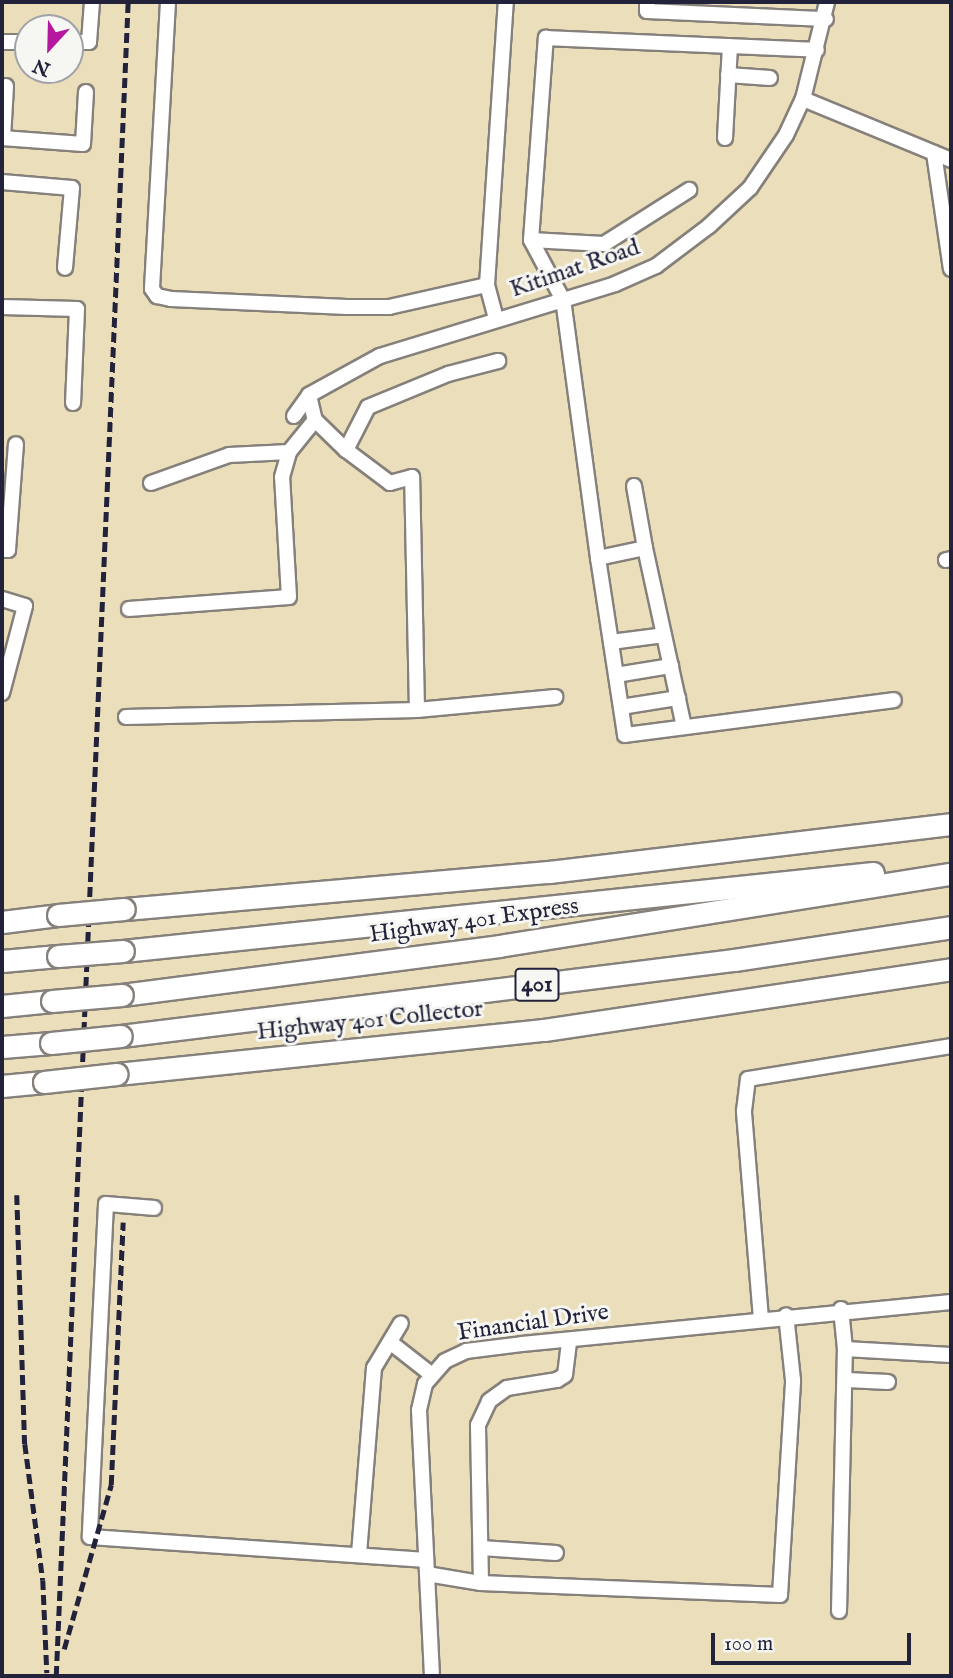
<!DOCTYPE html>
<html>
<head>
<meta charset="utf-8">
<style>
	body { margin:0 }
	#map { position:relative; width:953px; height:1678px; overflow:hidden; background:#eadebb; font-family:"IM FELL English",serif }
	div>[style] { position:absolute }
	[style*='--x'] { left:calc(var(--x)*1px); top:calc(var(--y)*1px); width:calc(var(--w)*1px); rotate:calc(var(--a)*1deg) }
	.roads { filter:drop-shadow(2px 0 #86807b) drop-shadow(-2px 0 #86807b) drop-shadow(0 2px #86807b) drop-shadow(0 -2px #86807b) }
	.minor>* { height:14px; margin:-7px; padding:0 7px; transform-origin:7px; border-radius:7px; background:#fff }
	.highway>* { height:21px; margin:-10.5px; padding:0 10.5px; transform-origin:10.5px; border-radius:10.5px; background:#fff }
	.rail>* { height:4.5px; margin-top:-2.25px; transform-origin:0; background:repeating-linear-gradient(90deg,#22223b 0 10px,transparent 0 15px) }
	.bridges { filter:drop-shadow(2px 0 #86807b) drop-shadow(-2px 0 #86807b) drop-shadow(0 2px #86807b) drop-shadow(0 -2px #86807b) }
	.highway-bridge>* { height:21px; margin:-10.5px; padding:0 10.5px; transform-origin:10.5px; border-radius:10.5px; background:#fff }
	span { translate:-50% -50%; white-space:nowrap; text-align:center; line-height:1.15; -webkit-text-stroke:6px #f6f6f2; paint-order:stroke }
	.shield-label span { padding:2px 5px; background:#f6f6f2; border:2px solid; border-radius:5px; -webkit-text-stroke-width:0 }
	.shield-label { font-size:23px; color:#22223b; font-weight:700 }
	.street-label { font-size:24px; color:#22223b }
	.frame { position:absolute; inset:0; border:4px solid #22223b; pointer-events:none }
	.north { position:absolute; left:14px; top:14px; width:70px; height:70px; box-sizing:border-box; background:#f6f6f2; border:2px solid #a1a1a9; border-radius:50%; rotate:202deg; font-size:19px; font-weight:700; line-height:28px; text-align:center; color:#22223b }
	.north::after { content:''; display:block; margin:auto; width:24px; height:32px; background:#b5179e; clip-path:polygon(50% 0,100% 100%,50% 72%,0 100%) }
	.scale { position:absolute; left:711px; top:1633px; width:200px; height:32px; box-sizing:border-box; border:4px solid #22223b; border-top:0; padding-left:9px; font-size:21px; line-height:24px; white-space:nowrap; color:#22223b; -webkit-text-stroke:5px #f6f6f2; paint-order:stroke }
</style>
</head>
<body>
<div id="map">
	<div class="roads">
		<div class="minor">
			<div style="--x:168;--y:2;--w:287;--a:93.2"></div>
			<div style="--x:152;--y:289;--w:9;--a:54"></div>
			<div style="--x:157;--y:296;--w:14;--a:12"></div>
			<div style="--x:171;--y:299;--w:176;--a:2.6"></div>
			<div style="--x:347;--y:307;--w:42;--a:0"></div>
			<div style="--x:389;--y:307;--w:100;--a:-12.7"></div>
			<div style="--x:487;--y:285;--w:284;--a:-86.2"></div>
			<div style="--x:647;--y:2;--w:9;--a:90"></div>
			<div style="--x:647;--y:11;--w:179;--a:2.6"></div>
			<div style="--x:2;--y:42;--w:26;--a:0"></div>
			<div style="--x:70;--y:42;--w:19;--a:0"></div>
			<div style="--x:89;--y:42;--w:40;--a:-85.7"></div>
			<div style="--x:728;--y:75;--w:42;--a:4.1"></div>
			<div style="--x:803;--y:99;--w:160;--a:22.4"></div>
			<div style="--x:2;--y:138;--w:81;--a:4.2"></div>
			<div style="--x:83;--y:144;--w:52;--a:-86.7"></div>
			<div style="--x:3;--y:138;--w:52;--a:-86.7"></div>
			<div style="--x:725;--y:138;--w:92;--a:-86.9"></div>
			<div style="--x:934;--y:153;--w:117;--a:81.7"></div>
			<div style="--x:2;--y:182;--w:70;--a:4.9"></div>
			<div style="--x:72;--y:188;--w:80;--a:95"></div>
			<div style="--x:531;--y:240;--w:73;--a:3.1"></div>
			<div style="--x:604;--y:244;--w:101;--a:-32.4"></div>
			<div style="--x:487;--y:285;--w:35;--a:75"></div>
			<div style="--x:2;--y:307;--w:75;--a:1.5"></div>
			<div style="--x:77;--y:309;--w:94;--a:92.4"></div>
			<div style="--x:309;--y:395;--w:26;--a:77"></div>
			<div style="--x:315;--y:420;--w:43;--a:44.1"></div>
			<div style="--x:294;--y:416;--w:26;--a:-54"></div>
			<div style="--x:309;--y:395;--w:81;--a:-28.8"></div>
			<div style="--x:380;--y:356;--w:246;--a:-17"></div>
			<div style="--x:615;--y:284;--w:45;--a:-23.7"></div>
			<div style="--x:656;--y:266;--w:66;--a:-37"></div>
			<div style="--x:709;--y:226;--w:56;--a:-42.8"></div>
			<div style="--x:750;--y:188;--w:64;--a:-55.8"></div>
			<div style="--x:786;--y:135;--w:40;--a:-65"></div>
			<div style="--x:803;--y:99;--w:100;--a:-76.1"></div>
			<div style="--x:151;--y:483;--w:83;--a:-19.7"></div>
			<div style="--x:229;--y:455;--w:60;--a:-2.9"></div>
			<div style="--x:634;--y:486;--w:63;--a:79.9"></div>
			<div style="--x:645;--y:548;--w:48;--a:168"></div>
			<div style="--x:598;--y:558;--w:179;--a:81.3"></div>
			<div style="--x:625;--y:735;--w:271;--a:-7.4"></div>
			<div style="--x:645;--y:548;--w:183;--a:77.7"></div>
			<div style="--x:2;--y:550;--w:6;--a:0"></div>
			<div style="--x:8;--y:550;--w:106;--a:-85.7"></div>
			<div style="--x:598;--y:558;--w:260;--a:-97.7"></div>
			<div style="--x:563;--y:300;--w:68;--a:-118.1"></div>
			<div style="--x:531;--y:240;--w:203;--a:-85.8"></div>
			<div style="--x:546;--y:38;--w:271;--a:2.5"></div>
			<div style="--x:946;--y:560;--w:5;--a:-11"></div>
			<div style="--x:2;--y:599;--w:24;--a:17"></div>
			<div style="--x:25;--y:606;--w:90;--a:104.8"></div>
			<div style="--x:129;--y:609;--w:160;--a:-4.3"></div>
			<div style="--x:289;--y:597;--w:120;--a:-93.3"></div>
			<div style="--x:282;--y:477;--w:26;--a:-74"></div>
			<div style="--x:289;--y:452;--w:41;--a:-50.9"></div>
			<div style="--x:611;--y:642;--w:53;--a:-7.5"></div>
			<div style="--x:616;--y:675;--w:56;--a:-9.3"></div>
			<div style="--x:621;--y:707;--w:58;--a:-9"></div>
			<div style="--x:417;--y:710;--w:233;--a:-91.2"></div>
			<div style="--x:412;--y:477;--w:23;--a:165"></div>
			<div style="--x:390;--y:483;--w:55;--a:-143.1"></div>
			<div style="--x:346;--y:450;--w:48;--a:-62.9"></div>
			<div style="--x:368;--y:407;--w:87;--a:-22.4"></div>
			<div style="--x:448;--y:374;--w:52;--a:-14.6"></div>
			<div style="--x:126;--y:717;--w:291;--a:-1.4"></div>
			<div style="--x:417;--y:710;--w:139;--a:-5.4"></div>
			<div style="--x:154;--y:1208;--w:48;--a:-175.2"></div>
			<div style="--x:106;--y:1204;--w:333;--a:92.8"></div>
			<div style="--x:90;--y:1537;--w:337;--a:3.9"></div>
			<div style="--x:841;--y:1309;--w:40;--a:84.3"></div>
			<div style="--x:845;--y:1349;--w:106;--a:3.2"></div>
			<div style="--x:761;--y:1319;--w:209;--a:-94.7"></div>
			<div style="--x:744;--y:1111;--w:32;--a:-83"></div>
			<div style="--x:748;--y:1079;--w:206;--a:-9.2"></div>
			<div style="--x:390;--y:1342;--w:53;--a:38.2"></div>
			<div style="--x:847;--y:1380;--w:41;--a:2.8"></div>
			<div style="--x:481;--y:1548;--w:75;--a:3.8"></div>
			<div style="--x:359;--y:1554;--w:187;--a:-85.4"></div>
			<div style="--x:374;--y:1368;--w:52;--a:-59"></div>
			<div style="--x:427;--y:1574;--w:55;--a:9.5"></div>
			<div style="--x:481;--y:1583;--w:299;--a:2.3"></div>
			<div style="--x:780;--y:1595;--w:215;--a:-86.5"></div>
			<div style="--x:793;--y:1380;--w:65;--a:-96.1"></div>
			<div style="--x:481;--y:1583;--w:158;--a:-91.1"></div>
			<div style="--x:478;--y:1425;--w:26;--a:-65"></div>
			<div style="--x:489;--y:1401;--w:22;--a:-36"></div>
			<div style="--x:507;--y:1388;--w:51;--a:-9.1"></div>
			<div style="--x:557;--y:1380;--w:9;--a:-32"></div>
			<div style="--x:565;--y:1375;--w:35;--a:-83"></div>
			<div style="--x:839;--y:1611;--w:262;--a:-88.7"></div>
			<div style="--x:432;--y:1676;--w:266;--a:-92.8"></div>
			<div style="--x:419;--y:1410;--w:27;--a:-77"></div>
			<div style="--x:425;--y:1384;--w:30;--a:-49"></div>
			<div style="--x:445;--y:1361;--w:23;--a:-25"></div>
			<div style="--x:466;--y:1351;--w:56;--a:-7.1"></div>
			<div style="--x:522;--y:1344;--w:431;--a:-5.6"></div>
		</div>
		<div class="highway">
			<div style="--x:124;--y:909;--w:427;--a:-5"></div>
			<div style="--x:549;--y:872;--w:405;--a:-6.8"></div>
			<div style="--x:2;--y:922;--w:56;--a:-7.1"></div>
			<div style="--x:123;--y:951;--w:754;--a:-5.94"></div>
			<div style="--x:2;--y:961;--w:56;--a:-5.1"></div>
			<div style="--x:122;--y:995;--w:380;--a:-7.4"></div>
			<div style="--x:499;--y:946;--w:458;--a:-9.1"></div>
			<div style="--x:2;--y:1006;--w:50;--a:-5.7"></div>
			<div style="--x:121;--y:1036;--w:618;--a:-7.07"></div>
			<div style="--x:734;--y:960;--w:219;--a:-8.6"></div>
			<div style="--x:2;--y:1047;--w:49;--a:-4.7"></div>
			<div style="--x:117;--y:1074;--w:429;--a:-5.9"></div>
			<div style="--x:544;--y:1030;--w:412;--a:-8.5"></div>
			<div style="--x:2;--y:1086;--w:42;--a:-5.4"></div>
		</div>
	</div>
	<div class="rail">
		<div style="--x:17;--y:1195;--w:249;--a:88.2"></div>
		<div style="--x:25;--y:1444;--w:137;--a:82.5"></div>
		<div style="--x:43;--y:1580;--w:93;--a:87.5"></div>
		<div style="--x:64;--y:1649;--w:171;--a:-74"></div>
		<div style="--x:111;--y:1485;--w:263;--a:-87.4"></div>
		<div style="--x:56;--y:1676;--w:1676;--a:-87.54"></div>
	</div>
	<div class="bridges">
		<div class="highway-bridge">
			<div style="--x:58;--y:915;--w:66;--a:-5.2"></div>
			<div style="--x:58;--y:956;--w:65;--a:-4.4"></div>
			<div style="--x:52;--y:1001;--w:70;--a:-4.9"></div>
			<div style="--x:51;--y:1043;--w:70;--a:-5.7"></div>
			<div style="--x:44;--y:1082;--w:73;--a:-6.3"></div>
		</div>
	</div>
	<div class="shield-label">
		<span style="left:537px;top:985px">401</span>
	</div>
	<div class="street-label">
		<span style="left:575px;top:269px;rotate:-19deg">Kitimat Road</span>
		<span style="left:474px;top:921px;rotate:-8deg">Highway 401 Express</span>
		<span style="left:370px;top:1021px;rotate:-6deg">Highway 401 Collector</span>
		<span style="left:533px;top:1323px;rotate:-8deg">Financial Drive</span>
	</div>
	<div class="frame"></div>
	<div class="north">N</div>
	<div class="scale">100 m</div>
</div>
</body>
</html>
